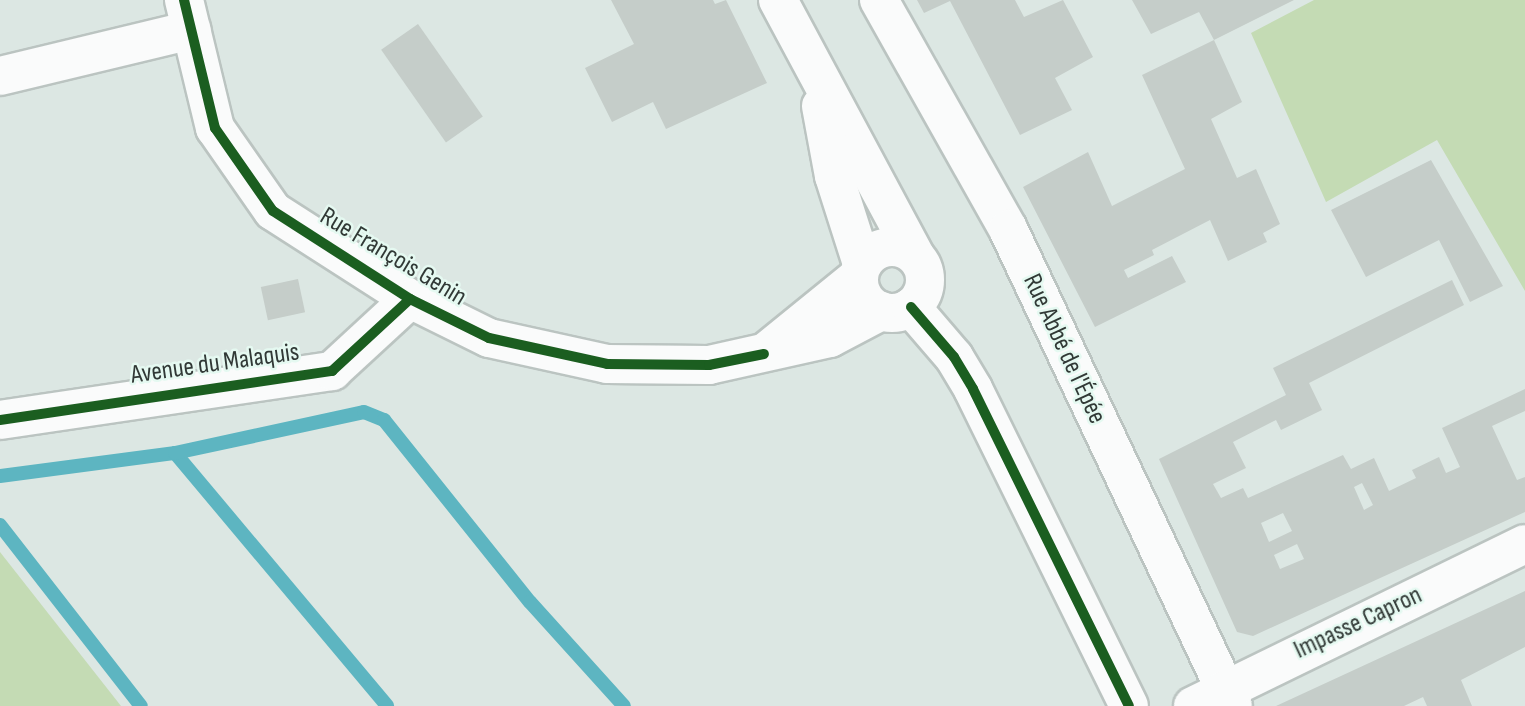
<!DOCTYPE html>
<html>
<head>
<meta charset="utf-8">
<style>
	body { margin:0 }
	#map { position:relative; width:1525px; height:706px; overflow:hidden; background:#dce7e3; font-family:"Sofia Sans Condensed",sans-serif }
	div>[style] { position:absolute }
	[style*='--x'] { left:calc(var(--x)*1px); top:calc(var(--y)*1px); width:calc(var(--w)*1px); rotate:calc(var(--a)*1deg) }
	.green>* { inset:0; background:#c4dbb4 }
	.stream>* { height:14px; margin:-7px; padding:0 7px; transform-origin:7px; border-radius:7px; background:#5db5c1 }
	.building>* { inset:0; background:#c5cdc9; transform-origin:0 0 }
	.roads { filter:drop-shadow(2px 0 #bbc4c1) drop-shadow(-2px 0 #bbc4c1) drop-shadow(0 2px #bbc4c1) drop-shadow(0 -2px #bbc4c1) }
	.minor>* { height:38px; margin:-19px; padding:0 19px; transform-origin:19px; border-radius:19px; background:#fafbfb }
	.minor>.ring { margin:-19px; padding:0; box-sizing:content-box; background:none; border:38px solid #fafbfb; border-radius:50% }
	.cycleway>* { height:10px; margin:-5px; padding:0 5px; transform-origin:5px; border-radius:5px; background:#1b5e20 }
	span { translate:-50% -50%; white-space:nowrap; text-align:center; line-height:1.15; -webkit-text-stroke:5px #e5f9f1; paint-order:stroke }
	.street-label { font-size:26px; color:#313936 }
</style>
</head>
<body>
<div id="map">
	<div class="green">
		<div style="clip-path:polygon(1314px 0,1525px 0,1525px 291px,1437px 140px,1326px 202px,1251px 33px)"></div>
		<div style="clip-path:polygon(0 552px,121px 706px,0 706px)"></div>
	</div>
	<div class="stream">
		<div style="--x:175;--y:453;--w:330;--a:50"></div>
		<div style="--x:0;--y:476;--w:177;--a:-7.5"></div>
		<div style="--x:175;--y:453;--w:193;--a:-12.2"></div>
		<div style="--x:364;--y:412;--w:22;--a:22"></div>
		<div style="--x:384;--y:420;--w:233;--a:51.3"></div>
		<div style="--x:530;--y:602;--w:140;--a:47.9"></div>
		<div style="--x:0;--y:525;--w:229;--a:52.1"></div>
	</div>
	<div class="building">
		<div style="clip-path:polygon(611px 0,713px 0,715px 4px,726px 0,767px 83px,666px 129px,653px 102px,612px 122px,585px 68px,634px 44px)"></div>
		<div style="clip-path:polygon(917px 0,1015px 0,1024px 17px,1063px 0,1093px 57px,1055px 78px,1072px 110px,1020px 135px,950px 1px,924px 13px)"></div>
		<div style="clip-path:polygon(1132px 0,1294px 0,1214px 40px,1199px 12px,1151px 34px)"></div>
		<div style="left:418px;top:24px;width:113px;height:45px;rotate:55deg"></div>
		<div style="clip-path:polygon(1214px 40px,1242px 102px,1211px 119px,1237px 178px,1256px 169px,1280px 224px,1263px 233px,1267px 242px,1228px 261px,1210px 220px,1152px 250px,1154px 255px,1124px 270px,1128px 278px,1172px 256px,1186px 282px,1095px 327px,1023px 187px,1088px 152px,1112px 206px,1185px 169px,1142px 75px)"></div>
		<div style="clip-path:polygon(1431px 160px,1503px 286px,1470px 302px,1439px 240px,1366px 277px,1331px 210px)"></div>
		<div style="left:298px;top:279px;width:34px;height:38px;rotate:78deg"></div>
		<div style="clip-path:polygon(evenodd,1452px 280px,1464px 305px,1309px 383px,1322px 410px,1281px 430px,1276px 420px,1233px 442px,1246px 468px,1213px 484px,1221px 498px,1243px 488px,1248px 498px,1343px 455px,1351px 469px,1374px 458px,1389px 491px,1416px 478px,1412px 470px,1439px 457px,1446px 473px,1460px 467px,1442px 428px,1525px 389px,1525px 411px,1492px 426px,1517px 480px,1525px 477px,1525px 512px,1253px 636px,1237px 632px,1159px 459px,1286px 395px,1273px 368px,1452px 280px,1362px 483px,1373px 505px,1364px 510px,1354px 487px,1362px 483px,1452px 280px,1283px 513px,1292px 531px,1269px 542px,1261px 523px,1283px 513px,1452px 280px,1297px 544px,1304px 559px,1280px 569px,1274px 555px,1297px 544px)"></div>
		<div style="clip-path:polygon(1525px 591px,1525px 647px,1461px 680px,1472px 706px,1427px 706px,1423px 697px,1404px 706px,1276px 706px)"></div>
	</div>
	<div class="roads">
		<div class="minor">
			<div style="--x:184;--y:0;--w:132;--a:76.4"></div>
			<div style="--x:215;--y:128;--w:101;--a:55.1"></div>
			<div style="--x:273;--y:211;--w:163;--a:32.7"></div>
			<div style="--x:410;--y:299;--w:88;--a:26.3"></div>
			<div style="--x:489;--y:338;--w:121;--a:12.4"></div>
			<div style="--x:607;--y:364;--w:102;--a:0.6"></div>
			<div style="--x:709;--y:365;--w:124;--a:-12.6"></div>
			<div style="--x:830;--y:338;--w:58;--a:-27.9"></div>
			<div style="--x:778;--y:0;--w:290;--a:61.8"></div>
			<div style="--x:879;--y:0;--w:263;--a:60.6"></div>
			<div style="--x:1008;--y:229;--w:527;--a:64.75"></div>
			<div style="--x:0;--y:76;--w:197;--a:-13.5"></div>
			<div style="--x:821;--y:106;--w:71;--a:79.5"></div>
			<div style="--x:834;--y:176;--w:92;--a:72.3"></div>
			<div class="ring" style="left:859px;top:247px;width:28px;height:28px"></div>
			<div style="--x:911;--y:307;--w:66;--a:49.3"></div>
			<div style="--x:954;--y:357;--w:37;--a:59"></div>
			<div style="--x:973;--y:389;--w:353;--a:63.8"></div>
			<div style="--x:768;--y:350;--w:117;--a:-39.1"></div>
			<div style="--x:0;--y:420;--w:336;--a:-8.4"></div>
			<div style="--x:332;--y:371;--w:106;--a:-42.7"></div>
			<div style="--x:1193;--y:706;--w:369;--a:-26"></div>
		</div>
	</div>
	<div class="cycleway">
		<div style="--x:184;--y:0;--w:132;--a:76.4"></div>
		<div style="--x:215;--y:128;--w:101;--a:55.1"></div>
		<div style="--x:273;--y:211;--w:163;--a:32.7"></div>
		<div style="--x:410;--y:299;--w:88;--a:26.3"></div>
		<div style="--x:489;--y:338;--w:121;--a:12.4"></div>
		<div style="--x:607;--y:364;--w:102;--a:0.6"></div>
		<div style="--x:709;--y:365;--w:56;--a:-11.3"></div>
		<div style="--x:911;--y:307;--w:66;--a:49.3"></div>
		<div style="--x:954;--y:357;--w:37;--a:59"></div>
		<div style="--x:973;--y:389;--w:353;--a:63.8"></div>
		<div style="--x:0;--y:420;--w:336;--a:-8.4"></div>
		<div style="--x:332;--y:371;--w:106;--a:-42.7"></div>
	</div>
	<div class="street-label">
		<span style="left:393px;top:257px;rotate:31deg">Rue François Genin</span>
		<span style="left:1064px;top:349px;rotate:65deg">Rue Abbé de l'Épée</span>
		<span style="left:215px;top:364px;rotate:-8deg">Avenue du Malaquis</span>
		<span style="left:1358px;top:623px;rotate:-25deg">Impasse Capron</span>
	</div>
</div>
</body>
</html>
